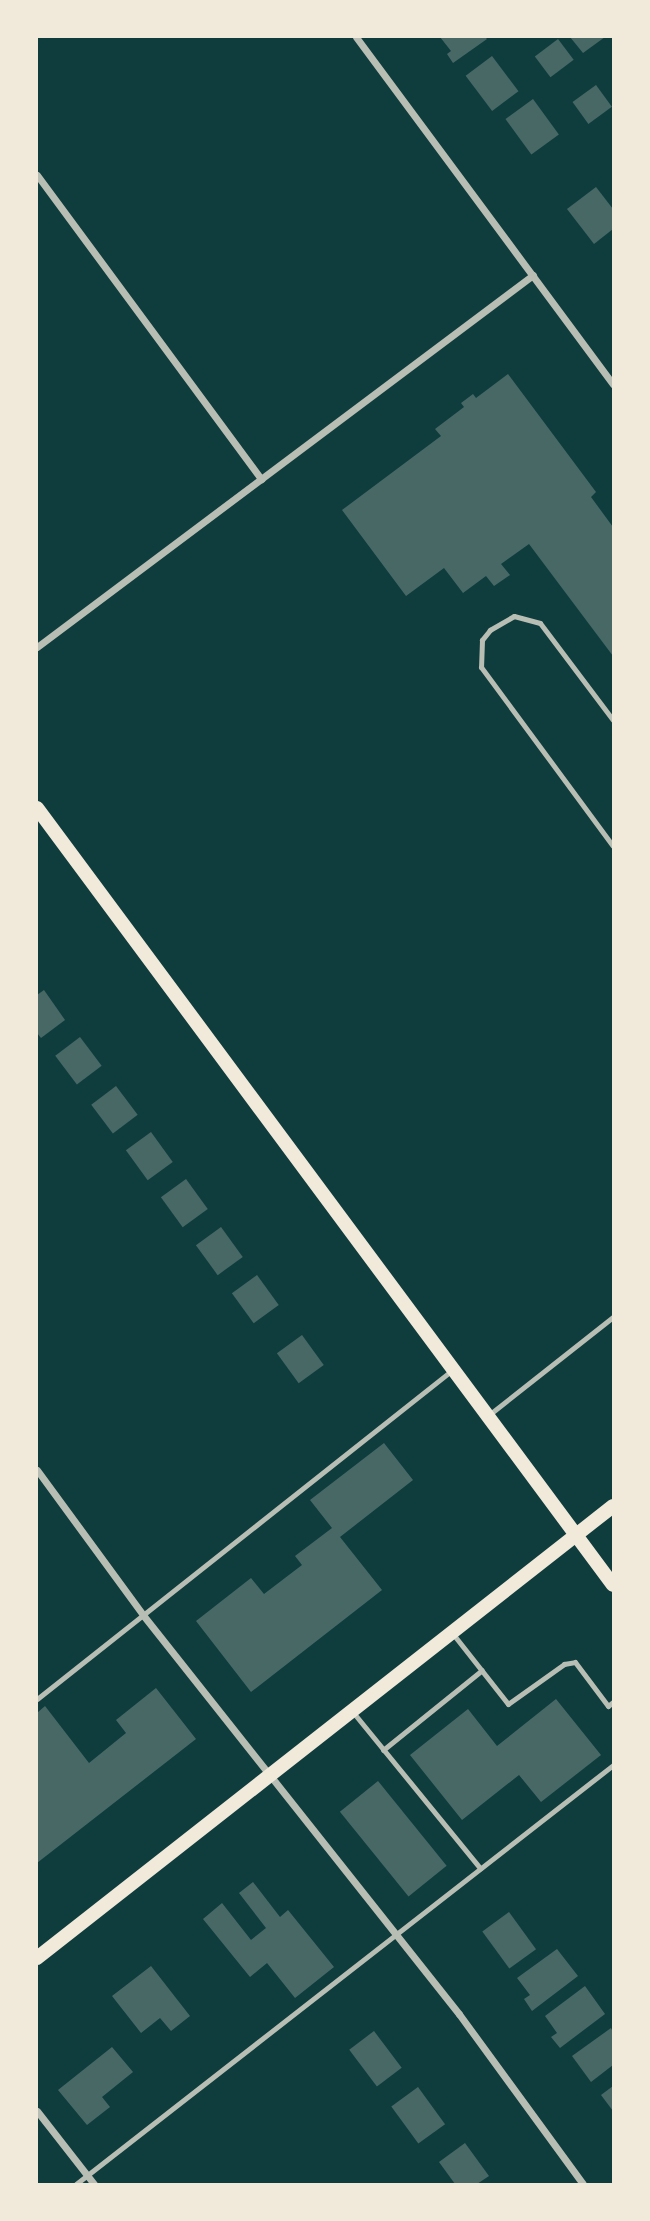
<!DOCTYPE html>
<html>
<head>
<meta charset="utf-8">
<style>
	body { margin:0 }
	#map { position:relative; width:650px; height:2221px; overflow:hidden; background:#0f3d3e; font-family:"Fira Sans Condensed",sans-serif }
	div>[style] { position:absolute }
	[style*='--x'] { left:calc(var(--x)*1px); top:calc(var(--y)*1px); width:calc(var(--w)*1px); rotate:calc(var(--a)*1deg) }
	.building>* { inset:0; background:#486865; transform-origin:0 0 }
	.service>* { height:5px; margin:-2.5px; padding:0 2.5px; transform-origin:2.5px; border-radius:2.5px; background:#b8beb3 }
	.minor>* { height:7px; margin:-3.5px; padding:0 3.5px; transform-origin:3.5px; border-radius:3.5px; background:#b8beb3 }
	.secondary>* { height:14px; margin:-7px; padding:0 7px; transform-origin:7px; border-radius:7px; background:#f1e9da }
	span { translate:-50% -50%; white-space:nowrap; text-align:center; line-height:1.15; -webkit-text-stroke:7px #f1e9da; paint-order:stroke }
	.frame { position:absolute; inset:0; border:38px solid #f1e9da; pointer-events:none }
</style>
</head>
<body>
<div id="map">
	<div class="building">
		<div style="clip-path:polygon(440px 37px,485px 37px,487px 39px,453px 63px,447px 54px,451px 51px)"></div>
		<div style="clip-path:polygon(570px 37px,605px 37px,583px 53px)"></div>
		<div style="left:558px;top:39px;width:26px;height:29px;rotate:53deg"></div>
		<div style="left:492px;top:56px;width:44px;height:33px;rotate:53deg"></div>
		<div style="left:596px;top:85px;width:27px;height:29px;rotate:54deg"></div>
		<div style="left:533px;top:99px;width:44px;height:34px;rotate:54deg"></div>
		<div style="clip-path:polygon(596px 187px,613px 209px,613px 229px,594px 244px,567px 209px)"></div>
		<div style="clip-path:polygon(508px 374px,596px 492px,591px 497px,613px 527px,613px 656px,529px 544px,501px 564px,510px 575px,494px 586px,486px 576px,463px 593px,444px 568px,406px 596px,342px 510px,441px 436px,435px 429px,464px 407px,461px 403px,473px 394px,476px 398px)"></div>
		<div style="clip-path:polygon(44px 990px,65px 1020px,41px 1038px,37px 1033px,37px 995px)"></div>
		<div style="left:80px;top:1037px;width:36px;height:31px;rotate:53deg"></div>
		<div style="left:116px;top:1086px;width:36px;height:31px;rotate:53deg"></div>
		<div style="left:151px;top:1132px;width:37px;height:31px;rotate:54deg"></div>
		<div style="left:186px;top:1179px;width:37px;height:31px;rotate:54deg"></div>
		<div style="left:221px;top:1227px;width:37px;height:31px;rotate:54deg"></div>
		<div style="left:257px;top:1275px;width:37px;height:31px;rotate:54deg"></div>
		<div style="left:302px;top:1335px;width:37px;height:31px;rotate:54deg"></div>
		<div style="clip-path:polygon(384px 1443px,413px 1480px,340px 1537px,382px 1590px,251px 1692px,196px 1621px,251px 1578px,264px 1594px,302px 1565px,295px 1556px,332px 1528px,310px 1500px)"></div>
		<div style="clip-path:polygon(156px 1688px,196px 1739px,37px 1863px,37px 1713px,45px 1706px,89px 1763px,126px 1733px,116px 1720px)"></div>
		<div style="clip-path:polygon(556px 1699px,601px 1755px,541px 1802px,519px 1775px,462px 1820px,410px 1755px,468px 1709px,497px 1746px)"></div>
		<div style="left:378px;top:1781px;width:109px;height:49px;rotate:51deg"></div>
		<div style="clip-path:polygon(253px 1882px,280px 1917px,288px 1910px,334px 1967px,295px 1998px,267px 1963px,250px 1977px,203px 1919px,222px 1903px,251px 1940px,266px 1928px,239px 1893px)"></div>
		<div style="left:509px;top:1912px;width:46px;height:33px;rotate:54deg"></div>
		<div style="clip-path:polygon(557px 1949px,578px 1976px,532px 2011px,524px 1999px,530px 1995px,517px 1978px)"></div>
		<div style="clip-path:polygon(151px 1966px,190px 2016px,171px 2031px,160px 2018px,141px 2033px,112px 1996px)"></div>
		<div style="clip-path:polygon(585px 1986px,605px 2014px,560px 2048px,551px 2037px,557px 2033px,545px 2016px)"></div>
		<div style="clip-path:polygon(611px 2028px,613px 2032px,613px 2065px,591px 2082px,572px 2056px)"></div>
		<div style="left:374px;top:2031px;width:46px;height:31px;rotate:53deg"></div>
		<div style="clip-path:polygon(112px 2047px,133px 2072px,102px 2097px,110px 2107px,87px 2125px,58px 2090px)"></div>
		<div style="clip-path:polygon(613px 2086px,613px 2111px,601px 2095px)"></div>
		<div style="left:418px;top:2087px;width:46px;height:33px;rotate:54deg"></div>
		<div style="clip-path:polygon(465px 2143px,489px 2176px,477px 2184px,455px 2184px,439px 2162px)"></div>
	</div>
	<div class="service">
		<div style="--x:613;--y:720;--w:121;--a:-127"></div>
		<div style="--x:540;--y:623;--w:27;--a:-165"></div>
		<div style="--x:514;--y:616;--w:28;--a:150"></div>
		<div style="--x:490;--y:630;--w:13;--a:129"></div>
		<div style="--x:482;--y:640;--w:27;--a:92"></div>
		<div style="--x:481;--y:667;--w:222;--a:53.6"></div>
		<div style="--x:490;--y:1414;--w:157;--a:-38.3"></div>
		<div style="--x:453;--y:1634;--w:89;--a:51.8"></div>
		<div style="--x:508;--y:1704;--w:69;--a:-35.5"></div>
		<div style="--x:564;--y:1664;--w:11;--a:-10"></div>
		<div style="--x:575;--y:1662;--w:55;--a:53.1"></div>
		<div style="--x:608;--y:1706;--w:6;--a:-39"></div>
		<div style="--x:37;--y:1699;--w:528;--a:-38.39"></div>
		<div style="--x:352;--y:1711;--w:203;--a:50.8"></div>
		<div style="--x:383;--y:1750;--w:127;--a:-38.9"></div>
		<div style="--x:76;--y:2184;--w:681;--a:-37.96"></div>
	</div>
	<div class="minor">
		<div style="--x:356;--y:37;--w:432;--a:53.5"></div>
		<div style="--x:37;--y:175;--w:378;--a:53.6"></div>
		<div style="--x:37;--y:647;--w:620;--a:-36.87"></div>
		<div style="--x:37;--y:1470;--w:180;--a:53.8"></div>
		<div style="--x:143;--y:1615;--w:509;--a:51.62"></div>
		<div style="--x:459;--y:2014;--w:210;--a:53.9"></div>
		<div style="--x:37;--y:2111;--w:93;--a:52"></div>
	</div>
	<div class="secondary">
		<div style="--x:37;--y:808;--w:967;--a:53.45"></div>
		<div style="--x:37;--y:1958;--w:732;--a:-38.12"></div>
	</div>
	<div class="frame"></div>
</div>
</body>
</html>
